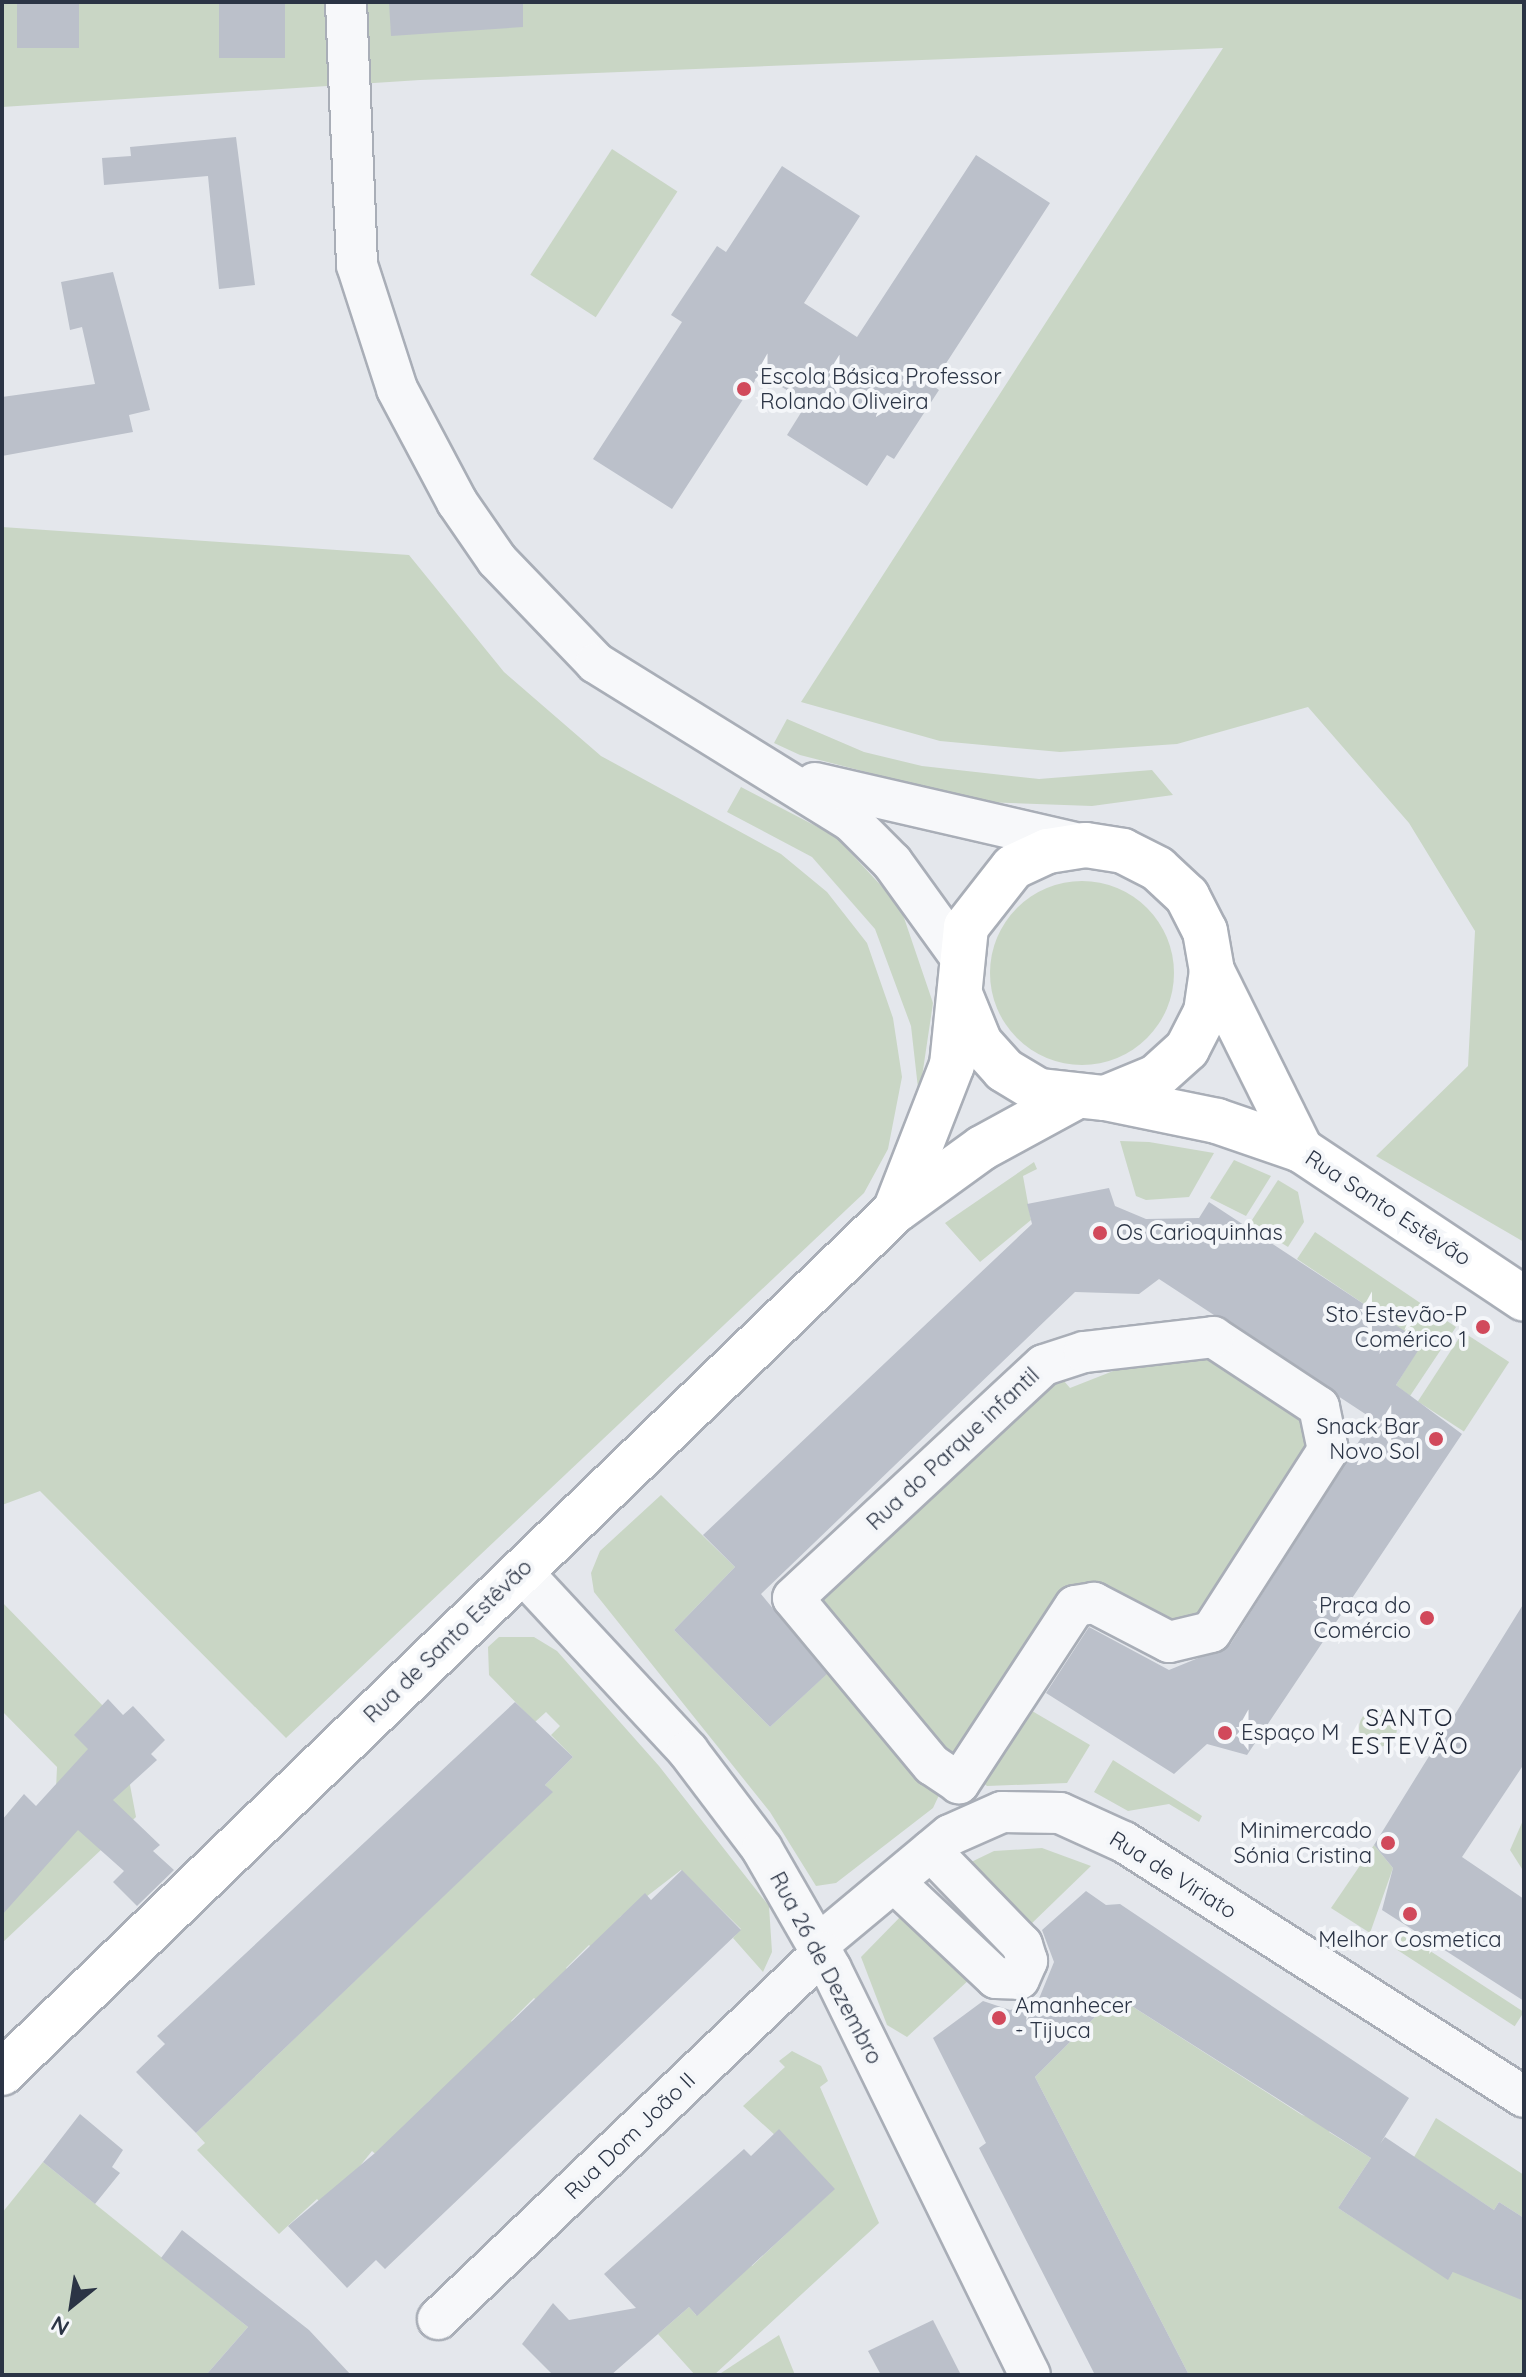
<!DOCTYPE html>
<html>
<head>
<meta charset="utf-8">
<style>
	body { margin:0 }
	#map { position:relative; width:1526px; height:2377px; overflow:hidden; background:#e4e7ec; font-family:Quicksand,sans-serif }
	div>[style] { position:absolute }
	[style*='--x'] { left:calc(var(--x)*1px); top:calc(var(--y)*1px); width:calc(var(--w)*1px); rotate:calc(var(--a)*1deg) }
	.green>* { inset:0; background:#c9d6c5; transform-origin:0 0 }
	.round { border-radius:50% }
	.building>* { inset:0; background:#bbc0ca; transform-origin:0 0 }
	.roads { filter:drop-shadow(2px 0 #a9aeb7) drop-shadow(-2px 0 #a9aeb7) drop-shadow(0 2px #a9aeb7) drop-shadow(0 -2px #a9aeb7) }
	.street>* { height:40px; margin:-20px; padding:0 20px; transform-origin:20px; border-radius:20px; background:#f7f8fa }
	.secondary>* { height:44px; margin:-22px; padding:0 22px; transform-origin:22px; border-radius:22px; background:#fff }
	.dots>* { width:22px; height:22px; translate:-50% -50%; box-sizing:border-box; border:4px solid #f4f6f9; border-radius:50% }
	span { translate:-50% -50%; white-space:nowrap; text-align:center; line-height:1.15; -webkit-text-stroke:8px #f4f6f9; paint-order:stroke }
	.poi-label { font-size:22px; color:#2b3445 }
	.left { translate:0 -50%; text-align:left }
	.right { translate:-100% -50%; text-align:right }
	.street-label { font-size:22px; color:#2b3445 }
	.neighbourhood-label { font-size:24px; color:#1d2536; letter-spacing:2px }
	.frame { position:absolute; inset:0; border:4px solid #2b3445; pointer-events:none }
	.north { position:absolute; left:32px; top:2265px; width:80px; height:80px; -webkit-text-stroke:6px #f4f6f9; paint-order:stroke; rotate:210deg; font-size:22px; font-weight:700; line-height:32px; text-align:center; color:#2b3445 }
	.north::after { content:''; display:block; margin:auto; width:28px; height:36px; background:#2b3445; clip-path:polygon(50% 0,100% 100%,50% 72%,0 100%) }
</style>
</head>
<body>
<div id="map">
	<div class="green">
		<div style="clip-path:polygon(2px 2px,1524px 2px,1524px 1242px,1376px 1156px,1468px 1066px,1475px 931px,1409px 823px,1308px 707px,1177px 744px,1060px 752px,940px 741px,801px 702px,1223px 48px,420px 80px,2px 107px)"></div>
		<div style="left:612px;top:149px;width:78px;height:150px;rotate:33deg"></div>
		<div style="clip-path:polygon(2px 527px,409px 555px,504px 672px,601px 756px,781px 854px,827px 892px,867px 943px,893px 1018px,902px 1077px,888px 1149px,864px 1193px,286px 1738px,40px 1491px,2px 1505px)"></div>
		<div style="clip-path:polygon(787px 719px,864px 752px,922px 766px,1039px 779px,1152px 770px,1173px 795px,1092px 806px,983px 802px,800px 755px,774px 743px)"></div>
		<div style="clip-path:polygon(741px 787px,835px 836px,900px 906px,933px 1003px,919px 1097px,911px 1026px,875px 929px,812px 857px,727px 812px)"></div>
		<div class="round" style="left:990px;top:881px;width:184px;height:184px"></div>
		<div style="clip-path:polygon(1120px 1141px,1149px 1142px,1214px 1153px,1189px 1197px,1146px 1200px,1136px 1196px)"></div>
		<div style="clip-path:polygon(1234px 1160px,1271px 1176px,1246px 1216px,1210px 1198px)"></div>
		<div style="clip-path:polygon(1034px 1162px,1037px 1169px,1023px 1176px,1031px 1220px,980px 1262px,945px 1223px)"></div>
		<div style="clip-path:polygon(1278px 1180px,1298px 1192px,1304px 1222px,1288px 1247px,1250px 1223px)"></div>
		<div style="clip-path:polygon(1315px 1232px,1456px 1327px,1410px 1396px,1396px 1385px,1422px 1343px,1297px 1259px)"></div>
		<div style="left:1463px;top:1332px;width:55px;height:83px;rotate:33deg"></div>
		<div style="clip-path:polygon(1202px 1352px,1298px 1414px,1310px 1442px,1186px 1633px,1107px 1597px,948px 1761px,813px 1606px,1052px 1367px,1070px 1388px,1159px 1353px)"></div>
		<div style="clip-path:polygon(661px 1495px,735px 1567px,674px 1630px,770px 1727px,832px 1669px,940px 1793px,933px 1808px,836px 1883px,816px 1886px,770px 1812px,594px 1592px,591px 1573px,600px 1551px)"></div>
		<div style="clip-path:polygon(2px 1602px,138px 1742px,130px 1785px,136px 1817px,2px 1943px,2px 1841px,56px 1789px,57px 1767px,2px 1711px)"></div>
		<div style="clip-path:polygon(499px 1637px,534px 1637px,557px 1651px,659px 1766px,769px 1906px,772px 1952px,763px 1972px,733px 1938px,741px 1929px,681px 1870px,620px 1917px,599px 1954px,589px 1945px,566px 1968px,572px 1975px,542px 2005px,534px 1998px,511px 2021px,518px 2028px,429px 2101px,380px 2158px,372px 2151px,326px 2208px,317px 2199px,279px 2234px,197px 2150px,205px 2143px,196px 2133px,552px 1792px,545px 1785px,573px 1757px,551px 1735px,560px 1726px,546px 1712px,535px 1722px,489px 1675px,488px 1647px)"></div>
		<div style="clip-path:polygon(1027px 1708px,1090px 1745px,1067px 1783px,987px 1786px,982px 1782px)"></div>
		<div class="round" style="left:1359px;top:1709px;width:38px;height:38px"></div>
		<div style="clip-path:polygon(1113px 1760px,1202px 1816px,1199px 1822px,1169px 1804px,1128px 1811px,1094px 1792px)"></div>
		<div style="clip-path:polygon(1524px 1818px,1524px 1872px,1510px 1850px)"></div>
		<div style="clip-path:polygon(1374px 1845px,1393px 1868px,1370px 1933px,1331px 1908px)"></div>
		<div style="clip-path:polygon(1042px 1848px,1091px 1866px,1028px 1927px,967px 1864px,994px 1851px)"></div>
		<div style="clip-path:polygon(905px 1912px,971px 1978px,907px 2037px,887px 2025px,861px 1957px)"></div>
		<div style="left:1404px;top:1934px;width:143px;height:17px;rotate:33deg"></div>
		<div style="clip-path:polygon(1116px 1996px,1302px 2115px,1333px 2124px,1329px 2132px,1371px 2158px,1338px 2208px,1448px 2279px,1456px 2268px,1524px 2301px,1524px 2375px,1189px 2375px,1035px 2077px)"></div>
		<div style="clip-path:polygon(792px 2051px,821px 2066px,828px 2081px,820px 2087px,879px 2223px,714px 2375px,695px 2375px,658px 2334px,689px 2307px,696px 2315px,746px 2259px,752px 2266px,834px 2189px,743px 2106px,785px 2067px,779px 2061px)"></div>
		<div style="clip-path:polygon(1436px 2118px,1524px 2175px,1524px 2218px,1499px 2202px,1494px 2210px,1414px 2157px)"></div>
		<div style="clip-path:polygon(43px 2162px,248px 2327px,206px 2375px,2px 2375px,2px 2213px)"></div>
		<div style="clip-path:polygon(779px 2335px,795px 2375px,718px 2375px)"></div>
	</div>
	<div class="building">
		<div style="left:17px;top:2px;width:62px;height:46px"></div>
		<div style="left:219px;top:2px;width:66px;height:56px"></div>
		<div style="clip-path:polygon(389px 2px,523px 2px,523px 27px,391px 36px)"></div>
		<div style="clip-path:polygon(236px 137px,255px 285px,219px 289px,208px 176px,104px 185px,102px 158px,131px 156px,130px 147px)"></div>
		<div style="clip-path:polygon(976px 155px,1050px 203px,932px 385px,939px 390px,894px 459px,887px 455px,867px 486px,787px 435px,807px 403px,760px 373px,672px 509px,593px 459px,682px 322px,671px 315px,717px 246px,726px 252px,782px 166px,860px 216px,804px 303px,857px 337px)"></div>
		<div style="clip-path:polygon(113px 272px,150px 410px,129px 415px,133px 432px,2px 456px,2px 397px,95px 384px,82px 327px,70px 330px,61px 282px)"></div>
		<div style="clip-path:polygon(1109px 1188px,1115px 1206px,1146px 1219px,1199px 1218px,1209px 1202px,1423px 1343px,1396px 1385px,1462px 1434px,1247px 1755px,1207px 1744px,1174px 1774px,1046px 1693px,1089px 1627px,1169px 1670px,1230px 1645px,1373px 1419px,1159px 1279px,1139px 1294px,1075px 1292px,761px 1594px,827px 1674px,770px 1727px,674px 1630px,735px 1567px,703px 1535px,1032px 1224px,1027px 1204px)"></div>
		<div style="clip-path:polygon(1524px 1603px,1524px 1764px,1462px 1857px,1524px 1899px,1524px 2001px,1382px 1910px,1393px 1868px,1374px 1845px)"></div>
		<div style="clip-path:polygon(108px 1699px,123px 1715px,133px 1706px,165px 1740px,151px 1754px,157px 1760px,113px 1800px,160px 1845px,153px 1851px,174px 1870px,137px 1906px,113px 1882px,124px 1871px,78px 1830px,2px 1915px,2px 1820px,24px 1794px,36px 1806px,88px 1749px,74px 1735px)"></div>
		<div style="clip-path:polygon(515px 1702px,573px 1757px,545px 1785px,553px 1792px,196px 2133px,136px 2072px,165px 2044px,157px 2036px)"></div>
		<div style="clip-path:polygon(682px 1870px,741px 1930px,385px 2269px,376px 2260px,347px 2288px,288px 2226px,375px 2153px,645px 1893px,651px 1900px)"></div>
		<div style="clip-path:polygon(1086px 1891px,1106px 1905px,1120px 1904px,1409px 2098px,1380px 2144px,1385px 2137px,1494px 2210px,1499px 2202px,1524px 2218px,1524px 2301px,1453px 2272px,1448px 2280px,1338px 2208px,1371px 2158px,1116px 1996px,1035px 2077px,1189px 2375px,1095px 2375px,979px 2148px,986px 2143px,933px 2038px,983px 2001px,1010px 2010px,1038px 2001px,1054px 1962px,1042px 1930px)"></div>
		<div style="clip-path:polygon(80px 2114px,123px 2150px,112px 2167px,120px 2173px,95px 2204px,43px 2162px)"></div>
		<div style="clip-path:polygon(779px 2129px,835px 2189px,697px 2316px,689px 2307px,611px 2375px,553px 2375px,522px 2344px,553px 2303px,569px 2320px,636px 2308px,604px 2274px,744px 2149px,751px 2156px)"></div>
		<div style="clip-path:polygon(182px 2230px,309px 2330px,351px 2375px,206px 2375px,248px 2327px,161px 2258px)"></div>
		<div style="clip-path:polygon(933px 2320px,961px 2375px,881px 2375px,868px 2351px)"></div>
	</div>
	<div class="roads">
		<div class="street">
			<div style="--x:346;--y:2;--w:263;--a:87.6"></div>
			<div style="--x:357;--y:265;--w:130;--a:72.1"></div>
			<div style="--x:397;--y:389;--w:128;--a:62"></div>
			<div style="--x:457;--y:502;--w:70;--a:55.4"></div>
			<div style="--x:497;--y:560;--w:143;--a:46.1"></div>
			<div style="--x:596;--y:663;--w:301;--a:31.8"></div>
			<div style="--x:852;--y:822;--w:57;--a:45"></div>
			<div style="--x:892;--y:862;--w:115;--a:54.2"></div>
			<div style="--x:815;--y:783;--w:276;--a:13"></div>
			<div style="--x:1213;--y:1337;--w:127;--a:33.4"></div>
			<div style="--x:1319;--y:1407;--w:44;--a:78.2"></div>
			<div style="--x:1328;--y:1450;--w:216;--a:122.7"></div>
			<div style="--x:1211;--y:1632;--w:43;--a:166.6"></div>
			<div style="--x:1169;--y:1642;--w:85;--a:-152.5"></div>
			<div style="--x:1094;--y:1603;--w:19;--a:171"></div>
			<div style="--x:1075;--y:1606;--w:212;--a:123.2"></div>
			<div style="--x:959;--y:1783;--w:32;--a:-146"></div>
			<div style="--x:932;--y:1765;--w:217;--a:-129.8"></div>
			<div style="--x:793;--y:1598;--w:342;--a:-42.9"></div>
			<div style="--x:1044;--y:1365;--w:42;--a:-18"></div>
			<div style="--x:1084;--y:1352;--w:130;--a:-6.6"></div>
			<div style="--x:521;--y:1571;--w:246;--a:47.1"></div>
			<div style="--x:688;--y:1751;--w:123;--a:52.9"></div>
			<div style="--x:762;--y:1849;--w:138;--a:60.1"></div>
			<div style="--x:831;--y:1969;--w:452;--a:63.9"></div>
			<div style="--x:894;--y:1882;--w:140;--a:43.3"></div>
			<div style="--x:996;--y:1978;--w:23;--a:2"></div>
			<div style="--x:1019;--y:1979;--w:20;--a:-66"></div>
			<div style="--x:1027;--y:1961;--w:17;--a:-107"></div>
			<div style="--x:1022;--y:1945;--w:131;--a:-134.1"></div>
			<div style="--x:819;--y:1944;--w:170;--a:-39.8"></div>
			<div style="--x:950;--y:1835;--w:57;--a:-23.9"></div>
			<div style="--x:1002;--y:1812;--w:58;--a:1"></div>
			<div style="--x:1060;--y:1813;--w:70;--a:24.4"></div>
			<div style="--x:1124;--y:1842;--w:474;--a:32.5"></div>
			<div style="--x:438;--y:2319;--w:532;--a:-43.63"></div>
		</div>
		<div class="secondary">
			<div style="--x:960;--y:994;--w:53;--a:67.8"></div>
			<div style="--x:980;--y:1043;--w:36;--a:48"></div>
			<div style="--x:1004;--y:1070;--w:41;--a:31"></div>
			<div style="--x:1039;--y:1091;--w:66;--a:6.1"></div>
			<div style="--x:1105;--y:1098;--w:55;--a:-22.4"></div>
			<div style="--x:1156;--y:1077;--w:42;--a:-42.1"></div>
			<div style="--x:1187;--y:1049;--w:42;--a:-62.8"></div>
			<div style="--x:1206;--y:1012;--w:41;--a:-81.7"></div>
			<div style="--x:1105;--y:1098;--w:114;--a:11.6"></div>
			<div style="--x:1217;--y:1121;--w:89;--a:19"></div>
			<div style="--x:1301;--y:1150;--w:268;--a:33.7"></div>
			<div style="--x:897;--y:1206;--w:151;--a:-68.7"></div>
			<div style="--x:952;--y:1065;--w:139;--a:-84.2"></div>
			<div style="--x:966;--y:927;--w:76;--a:-51.9"></div>
			<div style="--x:1013;--y:867;--w:38;--a:-25"></div>
			<div style="--x:1048;--y:851;--w:38;--a:-9"></div>
			<div style="--x:1086;--y:845;--w:37;--a:9"></div>
			<div style="--x:1123;--y:851;--w:39;--a:27"></div>
			<div style="--x:1158;--y:869;--w:40;--a:43"></div>
			<div style="--x:1187;--y:896;--w:39;--a:63"></div>
			<div style="--x:1205;--y:931;--w:41;--a:80.1"></div>
			<div style="--x:1212;--y:971;--w:200;--a:63.6"></div>
			<div style="--x:2;--y:2073;--w:1241;--a:-43.99"></div>
			<div style="--x:895;--y:1211;--w:107;--a:-35.9"></div>
			<div style="--x:982;--y:1148;--w:102;--a:-28.6"></div>
		</div>
	</div>
	<div class="dots">
		<div style="left:744px;top:389px;background:#d1495b"></div>
		<div style="left:1100px;top:1233px;background:#d1495b"></div>
		<div style="left:1483px;top:1327px;background:#d1495b"></div>
		<div style="left:1436px;top:1439px;background:#d1495b"></div>
		<div style="left:1427px;top:1618px;background:#d1495b"></div>
		<div style="left:1225px;top:1733px;background:#d1495b"></div>
		<div style="left:1388px;top:1843px;background:#d1495b"></div>
		<div style="left:1410px;top:1914px;background:#d1495b"></div>
		<div style="left:999px;top:2018px;background:#d1495b"></div>
	</div>
	<div class="poi-label">
		<span class="left" style="left:760px;top:389px">Escola Básica Professor<br>Rolando Oliveira</span>
		<span class="left" style="left:1116px;top:1233px">Os Carioquinhas</span>
		<span class="right" style="left:1467px;top:1327px">Sto Estevão-P<br>Comérico 1</span>
		<span class="right" style="left:1420px;top:1439px">Snack Bar<br>Novo Sol</span>
		<span class="right" style="left:1411px;top:1618px">Praça do<br>Comércio</span>
		<span class="left" style="left:1241px;top:1733px">Espaço M</span>
		<span class="right" style="left:1372px;top:1843px">Minimercado<br>Sónia Cristina</span>
		<span style="left:1410px;top:1940px">Melhor Cosmetica</span>
		<span class="left" style="left:1015px;top:2018px">Amanhecer<br>- Tijuca</span>
	</div>
	<div class="street-label">
		<span style="left:1388px;top:1208px;rotate:33deg">Rua Santo Estêvão</span>
		<span style="left:953px;top:1449px;rotate:-43deg">Rua do Parque infantil</span>
		<span style="left:448px;top:1641px;rotate:-44deg">Rua de Santo Estêvão</span>
		<span style="left:1173px;top:1875px;rotate:32deg">Rua de Viriato</span>
		<span style="left:826px;top:1968px;rotate:62deg">Rua 26 de Dezembro</span>
		<span style="left:630px;top:2136px;rotate:-44deg">Rua Dom João II</span>
	</div>
	<div class="neighbourhood-label">
		<span style="left:1410px;top:1732px">SANTO<br>ESTEVÃO</span>
	</div>
	<div class="frame"></div>
	<div class="north">N</div>
</div>
</body>
</html>
